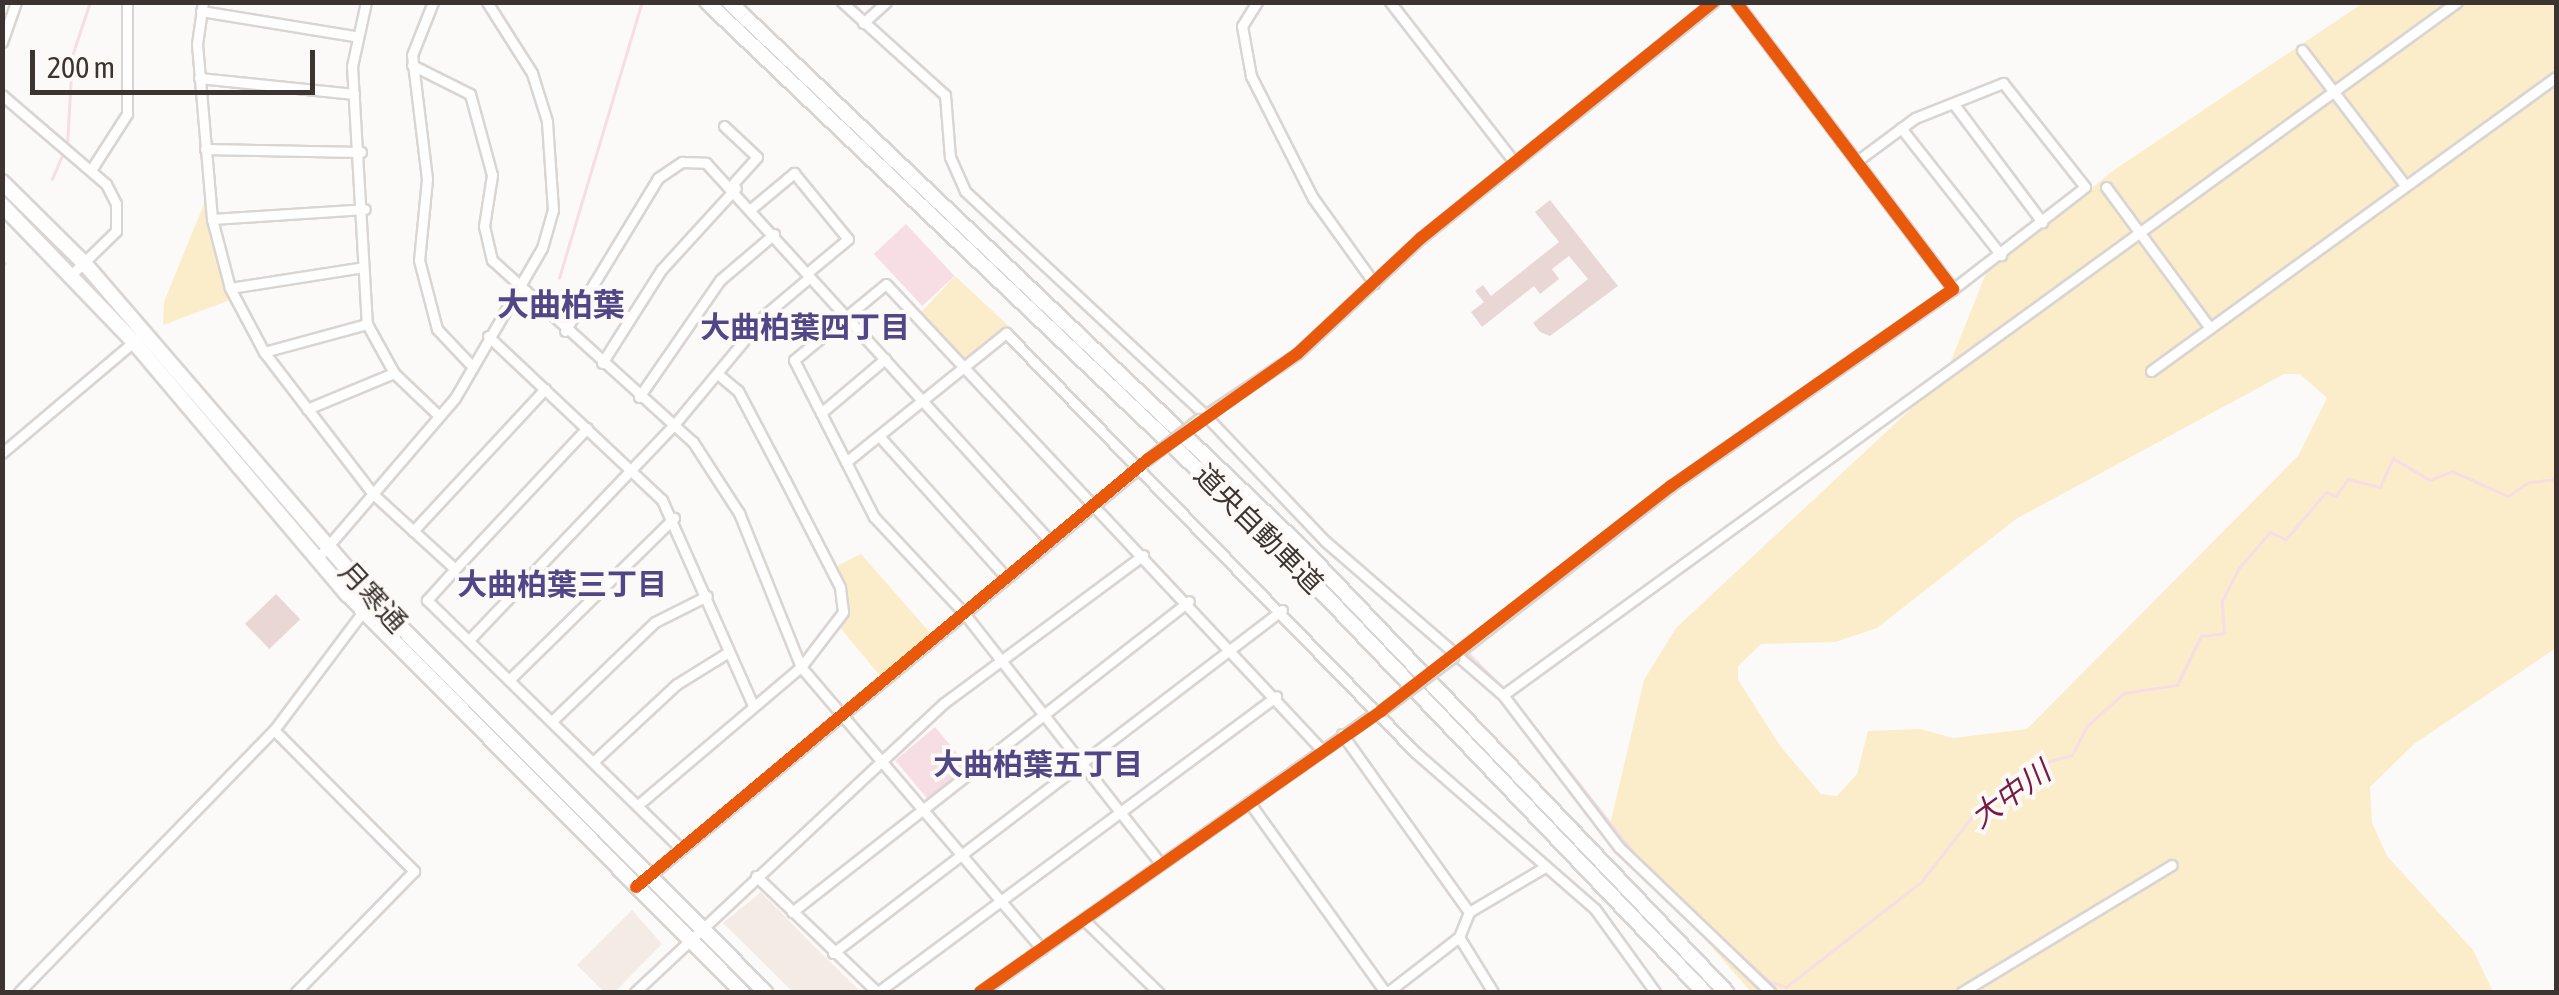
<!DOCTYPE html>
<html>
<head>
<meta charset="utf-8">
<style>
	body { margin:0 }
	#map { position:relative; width:2559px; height:995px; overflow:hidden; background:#fcfaf8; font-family:"Asap Condensed","Noto Sans JP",sans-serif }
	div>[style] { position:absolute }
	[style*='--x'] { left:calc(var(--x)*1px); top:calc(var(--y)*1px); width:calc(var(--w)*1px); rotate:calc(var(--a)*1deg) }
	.built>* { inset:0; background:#f5ebe6 }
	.green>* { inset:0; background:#fbedca; transform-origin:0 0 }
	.water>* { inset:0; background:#f6dee4; transform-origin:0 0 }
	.stream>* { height:2.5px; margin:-1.25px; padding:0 1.25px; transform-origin:1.25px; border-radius:1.25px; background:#f6dee4 }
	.building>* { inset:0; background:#e9d7d6; transform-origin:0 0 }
	.roads { filter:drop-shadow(2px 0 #d9d5d2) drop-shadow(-2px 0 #d9d5d2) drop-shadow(0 2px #d9d5d2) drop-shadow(0 -2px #d9d5d2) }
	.minor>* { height:9px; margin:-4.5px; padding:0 4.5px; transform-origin:4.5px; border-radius:4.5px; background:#fffefe }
	.highway>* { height:14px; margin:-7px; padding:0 7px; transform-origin:7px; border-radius:7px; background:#fffefe }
	.bridges { filter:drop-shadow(2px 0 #d9d5d2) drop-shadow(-2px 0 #d9d5d2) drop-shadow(0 2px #d9d5d2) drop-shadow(0 -2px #d9d5d2) }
	.minor-bridge>* { height:9px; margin:-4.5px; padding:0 4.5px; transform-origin:4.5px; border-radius:4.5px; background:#fffefe }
	.cycleway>* { height:12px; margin:-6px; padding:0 6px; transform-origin:6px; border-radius:6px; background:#e8590c }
	span { translate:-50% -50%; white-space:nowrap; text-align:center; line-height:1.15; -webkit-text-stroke:8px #fdf9f7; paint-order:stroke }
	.street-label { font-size:28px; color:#3c3430 }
	.neighbourhood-label { font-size:30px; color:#514786; font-weight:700 }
	.water-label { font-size:30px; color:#771b44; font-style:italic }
	.quarter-label { font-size:32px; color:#514786; font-weight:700 }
	.frame { position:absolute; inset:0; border:5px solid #3c3430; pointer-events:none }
	.scale { position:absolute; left:30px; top:50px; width:285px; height:45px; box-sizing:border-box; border:5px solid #3c3430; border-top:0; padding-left:12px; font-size:30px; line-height:35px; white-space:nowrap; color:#3c3430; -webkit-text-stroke:8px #fdf9f7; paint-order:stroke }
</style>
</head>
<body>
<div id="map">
	<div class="built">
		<div style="clip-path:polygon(761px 892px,814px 946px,861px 992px,793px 992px,723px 923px)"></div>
		<div style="clip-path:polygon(632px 910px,662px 944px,615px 992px,604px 992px,577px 965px)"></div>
	</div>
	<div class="green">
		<div style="clip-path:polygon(evenodd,2363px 3px,2556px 3px,2556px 648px,2414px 744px,2370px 787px,2372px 823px,2387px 856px,2473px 950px,2493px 992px,1751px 992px,1609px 829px,1644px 680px,1676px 628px,1944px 378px,1987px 271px,2114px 170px,2363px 3px,2284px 374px,2300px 374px,2327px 398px,2298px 456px,2027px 729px,1953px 738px,1920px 729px,1868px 731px,1857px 774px,1837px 796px,1821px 794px,1781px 747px,1738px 680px,1738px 666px,1761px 644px,1835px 642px,1877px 628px,2016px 519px,2284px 374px)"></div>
		<div style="clip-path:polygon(206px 199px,230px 300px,163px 325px,164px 302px)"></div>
		<div style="left:955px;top:276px;width:74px;height:57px;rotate:43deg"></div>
		<div style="clip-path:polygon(861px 554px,933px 636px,882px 678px,837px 624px,843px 612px,831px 569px)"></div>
	</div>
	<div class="water">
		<div style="left:906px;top:224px;width:71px;height:44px;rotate:47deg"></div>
		<div style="left:935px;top:727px;width:52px;height:52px;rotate:50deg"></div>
	</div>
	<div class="stream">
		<div style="--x:67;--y:146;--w:90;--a:-86.8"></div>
		<div style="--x:72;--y:56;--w:57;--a:-71.6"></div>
		<div style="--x:52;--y:179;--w:28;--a:-67"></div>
		<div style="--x:2;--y:266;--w:4;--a:-45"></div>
		<div style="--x:559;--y:278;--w:288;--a:-73.3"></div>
		<div style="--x:1467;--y:652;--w:54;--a:45"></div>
		<div style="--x:1510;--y:696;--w:211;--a:51.7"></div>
		<div style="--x:1690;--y:909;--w:107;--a:42.3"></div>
		<div style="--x:1769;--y:981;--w:18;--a:19"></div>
		<div style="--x:1786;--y:987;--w:171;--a:-37.9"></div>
		<div style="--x:1921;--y:882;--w:88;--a:-52"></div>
		<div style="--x:1975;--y:813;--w:91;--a:-34.7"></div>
		<div style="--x:2050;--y:761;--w:23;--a:-15"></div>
		<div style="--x:2072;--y:755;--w:33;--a:-63"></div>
		<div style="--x:2087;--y:726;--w:50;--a:-41.7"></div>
		<div style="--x:2124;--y:693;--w:54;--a:-8.6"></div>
		<div style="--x:2177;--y:685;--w:55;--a:-63.9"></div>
		<div style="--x:2201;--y:636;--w:23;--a:-7"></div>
		<div style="--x:2224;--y:633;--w:32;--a:-94"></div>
		<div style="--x:2222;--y:601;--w:37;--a:-63"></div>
		<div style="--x:2239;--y:568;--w:48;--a:-49.3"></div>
		<div style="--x:2270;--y:532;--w:17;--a:24"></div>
		<div style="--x:2286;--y:539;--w:62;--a:-49.6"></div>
		<div style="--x:2326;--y:492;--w:11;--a:22"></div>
		<div style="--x:2336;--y:496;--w:21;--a:-55"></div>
		<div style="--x:2348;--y:479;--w:33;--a:14"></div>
		<div style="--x:2380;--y:487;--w:32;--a:-66"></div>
		<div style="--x:2393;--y:458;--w:43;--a:30.7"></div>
		<div style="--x:2430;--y:480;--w:24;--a:-22"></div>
		<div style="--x:2452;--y:471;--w:61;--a:24.1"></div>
		<div style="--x:2508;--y:496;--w:25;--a:-34"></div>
		<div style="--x:2529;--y:482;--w:27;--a:-6"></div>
	</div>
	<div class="building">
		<div style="clip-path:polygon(1550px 200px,1618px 286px,1550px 336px,1540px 332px,1533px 323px,1588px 279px,1569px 256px,1552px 269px,1559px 279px,1540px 294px,1534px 286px,1482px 327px,1471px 312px,1484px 302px,1475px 291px,1483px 285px,1491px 296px,1559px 242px,1535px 212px)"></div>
		<div style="left:276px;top:594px;width:35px;height:43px;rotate:46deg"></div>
	</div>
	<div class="roads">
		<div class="minor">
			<div style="--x:203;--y:2;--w:42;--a:98.1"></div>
			<div style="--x:197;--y:44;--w:176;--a:85.1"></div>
			<div style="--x:212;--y:219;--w:71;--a:75.4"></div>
			<div style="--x:230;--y:288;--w:72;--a:62"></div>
			<div style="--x:264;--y:352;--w:179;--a:52.5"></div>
			<div style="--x:373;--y:494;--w:111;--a:42.4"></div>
			<div style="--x:455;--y:569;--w:42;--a:132.1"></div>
			<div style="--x:427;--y:600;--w:356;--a:44.4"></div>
			<div style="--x:366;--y:2;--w:66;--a:102.3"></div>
			<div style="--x:352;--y:66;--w:258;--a:86.7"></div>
			<div style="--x:367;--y:324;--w:56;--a:61.1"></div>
			<div style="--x:394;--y:373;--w:62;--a:43.7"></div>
			<div style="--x:433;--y:2;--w:57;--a:111.6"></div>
			<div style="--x:412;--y:55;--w:125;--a:83.1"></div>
			<div style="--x:427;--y:179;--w:81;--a:95.6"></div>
			<div style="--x:419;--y:260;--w:71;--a:75.4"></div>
			<div style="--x:437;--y:329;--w:47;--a:46.7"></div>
			<div style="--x:842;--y:2;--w:139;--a:42.1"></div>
			<div style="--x:945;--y:95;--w:62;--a:85.4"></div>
			<div style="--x:950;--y:157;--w:37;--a:66"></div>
			<div style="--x:965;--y:191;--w:328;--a:43"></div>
			<div style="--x:1205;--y:415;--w:174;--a:46.4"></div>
			<div style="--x:1325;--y:541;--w:235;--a:40.9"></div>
			<div style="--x:1503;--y:695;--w:191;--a:52.7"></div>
			<div style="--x:1619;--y:847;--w:209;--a:43.8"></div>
			<div style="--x:1257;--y:2;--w:28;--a:122"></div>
			<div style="--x:1242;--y:26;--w:51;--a:79.8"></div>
			<div style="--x:1251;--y:76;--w:137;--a:63.1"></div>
			<div style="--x:1313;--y:198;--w:105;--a:54.3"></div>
			<div style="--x:1390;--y:2;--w:202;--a:52.2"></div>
			<div style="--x:201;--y:11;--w:155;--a:9.3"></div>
			<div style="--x:863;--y:23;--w:31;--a:-42"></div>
			<div style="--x:2;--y:42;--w:42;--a:-70.7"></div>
			<div style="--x:2302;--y:50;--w:170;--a:52.7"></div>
			<div style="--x:412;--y:65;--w:65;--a:26.6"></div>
			<div style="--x:470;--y:94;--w:84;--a:74.8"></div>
			<div style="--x:492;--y:175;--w:52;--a:98.9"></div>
			<div style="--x:484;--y:226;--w:35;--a:77"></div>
			<div style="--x:492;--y:260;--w:271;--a:42.2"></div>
			<div style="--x:693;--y:442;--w:85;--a:57.1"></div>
			<div style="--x:739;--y:513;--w:166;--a:68.1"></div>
			<div style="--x:801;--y:667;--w:371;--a:49.5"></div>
			<div style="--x:199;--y:78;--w:156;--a:5.9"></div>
			<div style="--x:2;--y:95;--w:137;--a:40.6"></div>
			<div style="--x:106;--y:184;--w:22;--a:63"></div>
			<div style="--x:116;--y:204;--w:27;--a:90"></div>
			<div style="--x:116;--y:231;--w:60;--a:135.7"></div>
			<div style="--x:1953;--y:103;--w:149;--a:53.2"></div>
			<div style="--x:724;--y:126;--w:45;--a:43.2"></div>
			<div style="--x:757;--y:157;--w:36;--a:132"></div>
			<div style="--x:1901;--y:128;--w:162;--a:51.8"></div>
			<div style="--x:205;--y:149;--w:156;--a:1.1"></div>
			<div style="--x:1857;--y:161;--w:72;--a:-36.6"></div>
			<div style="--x:1915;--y:118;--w:95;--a:-21.7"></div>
			<div style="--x:2003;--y:83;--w:132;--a:51.7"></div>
			<div style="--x:2085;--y:187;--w:167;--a:142.3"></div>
			<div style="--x:91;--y:170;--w:67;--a:-57.3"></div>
			<div style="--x:127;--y:114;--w:112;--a:-90"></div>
			<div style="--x:2106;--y:187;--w:175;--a:53.6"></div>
			<div style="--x:752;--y:208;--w:55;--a:-39.8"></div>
			<div style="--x:794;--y:173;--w:85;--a:50.7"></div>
			<div style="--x:848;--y:239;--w:53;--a:140.3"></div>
			<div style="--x:212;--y:219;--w:153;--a:-3.7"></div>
			<div style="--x:230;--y:288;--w:130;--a:-8.9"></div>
			<div style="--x:565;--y:331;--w:179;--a:-58.7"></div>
			<div style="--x:658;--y:178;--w:29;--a:-34"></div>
			<div style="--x:682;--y:162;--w:24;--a:2"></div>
			<div style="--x:706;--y:163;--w:510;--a:47.7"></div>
			<div style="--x:488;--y:336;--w:239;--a:43.3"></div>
			<div style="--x:662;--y:500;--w:224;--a:66.1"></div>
			<div style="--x:264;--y:352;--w:107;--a:-15.2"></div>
			<div style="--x:602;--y:363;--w:110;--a:-57.6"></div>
			<div style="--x:661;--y:270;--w:111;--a:-47.6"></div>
			<div style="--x:2151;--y:371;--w:500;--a:-35.98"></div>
			<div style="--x:639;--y:397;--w:142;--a:-55.3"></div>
			<div style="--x:720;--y:280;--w:71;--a:-40.4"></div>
			<div style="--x:307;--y:409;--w:94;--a:-22.5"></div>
			<div style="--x:821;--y:413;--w:84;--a:-40.2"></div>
			<div style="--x:1201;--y:418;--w:117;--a:-33.8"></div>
			<div style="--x:1298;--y:353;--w:168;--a:-43.1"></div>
			<div style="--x:1421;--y:238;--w:376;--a:-38.9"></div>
			<div style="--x:879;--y:436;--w:188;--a:48"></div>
			<div style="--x:2;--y:453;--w:178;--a:-40.2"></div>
			<div style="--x:846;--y:462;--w:206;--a:-38.9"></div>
			<div style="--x:1006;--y:333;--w:586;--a:45.69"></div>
			<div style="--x:1415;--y:752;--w:239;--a:41.1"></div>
			<div style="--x:1595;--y:909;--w:102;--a:54.1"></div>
			<div style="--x:413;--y:531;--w:194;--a:-47.1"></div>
			<div style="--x:317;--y:559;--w:212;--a:-49.4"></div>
			<div style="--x:455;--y:398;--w:173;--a:-59.9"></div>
			<div style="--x:542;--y:248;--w:40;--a:-74"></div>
			<div style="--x:553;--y:210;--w:89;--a:-93.9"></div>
			<div style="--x:547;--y:121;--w:50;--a:-107.4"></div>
			<div style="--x:532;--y:73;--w:84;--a:-122.4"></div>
			<div style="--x:455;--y:569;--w:193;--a:-46.9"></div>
			<div style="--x:469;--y:640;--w:296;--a:-46.4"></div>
			<div style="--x:673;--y:426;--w:146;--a:-50.3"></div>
			<div style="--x:766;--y:314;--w:57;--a:-40.1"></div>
			<div style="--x:1455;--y:655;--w:274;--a:-38"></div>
			<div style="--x:1671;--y:486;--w:344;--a:-34.9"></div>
			<div style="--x:1953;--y:289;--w:360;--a:-127.1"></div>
			<div style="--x:510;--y:679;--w:230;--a:-44.5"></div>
			<div style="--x:1503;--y:695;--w:1179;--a:-36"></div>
			<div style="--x:553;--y:720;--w:141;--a:-43.9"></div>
			<div style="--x:655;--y:622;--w:58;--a:-26.6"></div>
			<div style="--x:274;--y:730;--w:199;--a:45.2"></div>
			<div style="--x:414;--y:871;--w:169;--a:134.3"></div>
			<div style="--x:1342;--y:734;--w:219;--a:54.5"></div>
			<div style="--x:594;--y:761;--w:113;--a:-42.9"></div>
			<div style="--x:677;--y:684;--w:59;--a:-31.8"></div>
			<div style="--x:1249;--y:802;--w:234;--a:54.4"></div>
			<div style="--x:638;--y:805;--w:214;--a:-40.3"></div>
			<div style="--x:801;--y:667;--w:69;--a:-52.6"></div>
			<div style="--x:843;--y:612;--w:25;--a:-97"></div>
			<div style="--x:840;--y:587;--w:120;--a:-117.2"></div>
			<div style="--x:785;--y:480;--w:101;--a:-117.8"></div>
			<div style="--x:738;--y:391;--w:26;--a:-140"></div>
			<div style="--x:1160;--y:863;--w:319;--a:-128.1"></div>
			<div style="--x:963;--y:612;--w:130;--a:-133.1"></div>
			<div style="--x:874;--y:517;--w:176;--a:-117"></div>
			<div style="--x:794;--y:360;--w:119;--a:-39.6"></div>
			<div style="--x:886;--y:284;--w:635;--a:46.91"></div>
			<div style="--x:756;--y:876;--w:168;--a:43.8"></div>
			<div style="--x:636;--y:887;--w:657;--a:-39.82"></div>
			<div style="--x:792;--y:912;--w:504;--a:-38.07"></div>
			<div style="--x:1083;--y:919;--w:105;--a:44.2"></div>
			<div style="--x:1459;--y:937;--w:65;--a:58.3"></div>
			<div style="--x:833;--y:953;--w:565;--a:-37.38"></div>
			<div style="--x:19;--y:992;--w:366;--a:-45.8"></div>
			<div style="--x:274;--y:730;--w:151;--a:-53.1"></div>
			<div style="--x:635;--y:992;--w:423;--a:-43.1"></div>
			<div style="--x:944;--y:703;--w:248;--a:-36.6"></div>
			<div style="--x:878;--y:992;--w:496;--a:-36.6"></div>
			<div style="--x:980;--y:992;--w:487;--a:-35.2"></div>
			<div style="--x:1388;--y:992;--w:90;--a:-37.8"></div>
			<div style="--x:1459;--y:937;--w:27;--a:-68"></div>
			<div style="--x:1469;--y:912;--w:88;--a:-30.6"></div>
			<div style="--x:1962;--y:992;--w:245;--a:-31.2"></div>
		</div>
		<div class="highway">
			<div style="--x:707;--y:2;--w:786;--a:43.61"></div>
			<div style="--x:1276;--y:544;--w:620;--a:46.31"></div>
			<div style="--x:729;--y:2;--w:793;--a:43.62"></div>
			<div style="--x:1303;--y:549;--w:613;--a:46.32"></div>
			<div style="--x:2;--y:182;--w:117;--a:44.7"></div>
			<div style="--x:85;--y:264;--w:442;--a:49.3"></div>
			<div style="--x:373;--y:599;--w:555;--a:45.07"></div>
			<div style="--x:2;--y:205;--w:190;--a:46.1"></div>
			<div style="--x:134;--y:342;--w:331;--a:49.8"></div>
			<div style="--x:348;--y:595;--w:559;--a:45.22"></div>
		</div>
	</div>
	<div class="bridges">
		<div class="minor-bridge">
			<div style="--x:1147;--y:460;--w:66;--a:-38.3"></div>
			<div style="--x:1382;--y:710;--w:89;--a:-36.7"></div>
		</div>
	</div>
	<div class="cycleway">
		<div style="--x:636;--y:887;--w:666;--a:-39.88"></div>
		<div style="--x:1147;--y:460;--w:185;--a:-35.3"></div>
		<div style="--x:1298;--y:353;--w:168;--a:-43.1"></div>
		<div style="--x:1421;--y:238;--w:376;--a:-38.9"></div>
		<div style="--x:980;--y:992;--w:491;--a:-35"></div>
		<div style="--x:1382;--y:710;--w:366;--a:-37.8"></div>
		<div style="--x:1671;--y:486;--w:344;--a:-34.9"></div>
		<div style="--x:1953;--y:289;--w:360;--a:-127.1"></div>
	</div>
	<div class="street-label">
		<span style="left:1259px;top:529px;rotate:45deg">道央自動車道</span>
		<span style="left:373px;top:597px;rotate:47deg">月寒通</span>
	</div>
	<div class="neighbourhood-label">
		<span style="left:805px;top:327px">大曲柏葉四丁目</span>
		<span style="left:562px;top:584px">大曲柏葉三丁目</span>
		<span style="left:1038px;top:764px">大曲柏葉五丁目</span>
	</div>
	<div class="water-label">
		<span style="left:2010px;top:794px;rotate:-36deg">大中川</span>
	</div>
	<div class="quarter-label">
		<span style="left:561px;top:305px">大曲柏葉</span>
	</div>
	<div class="frame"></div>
	<div class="scale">200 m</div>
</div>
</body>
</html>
